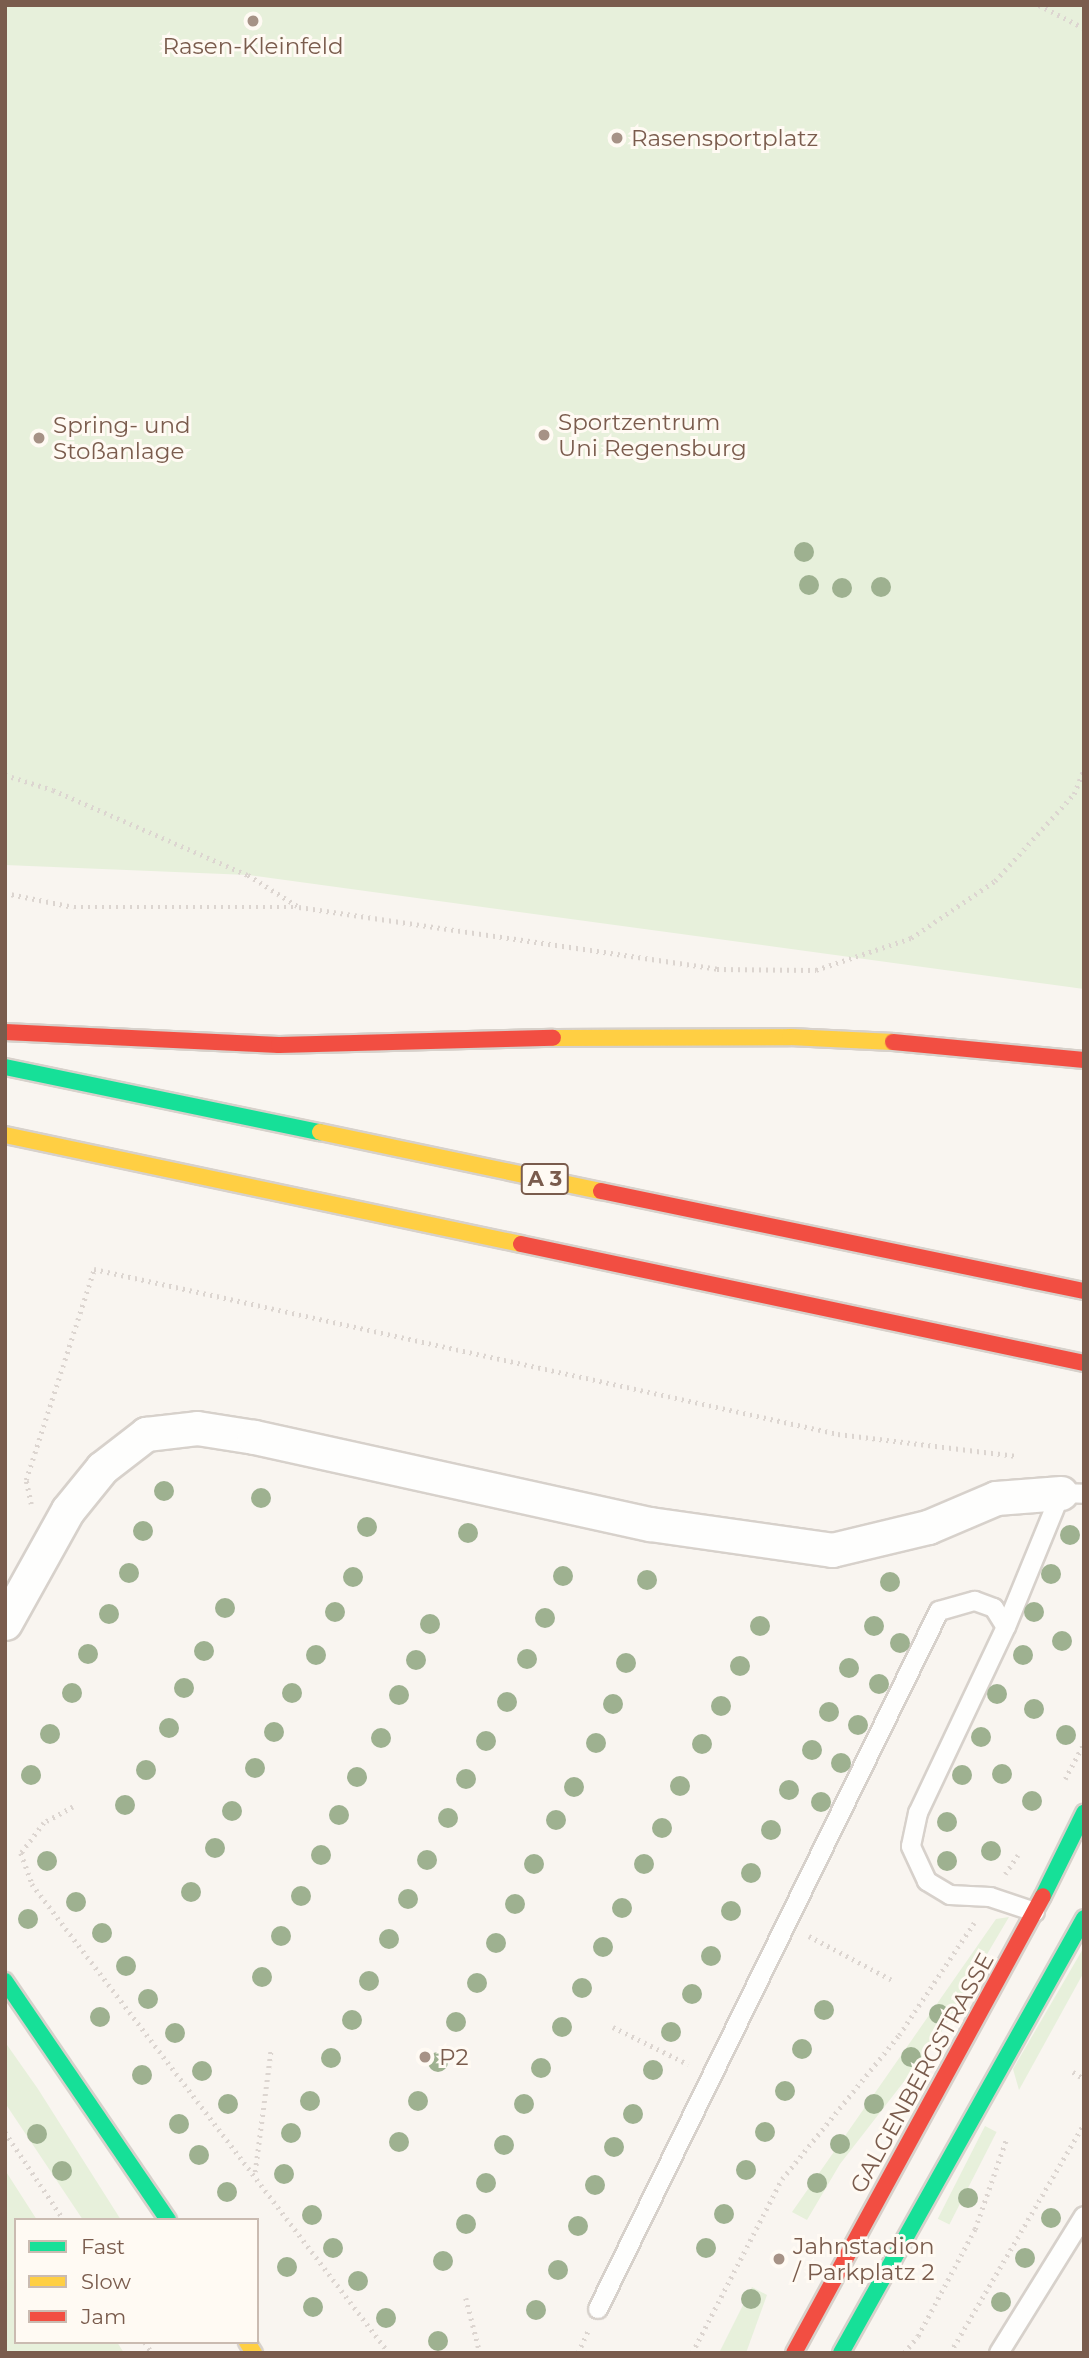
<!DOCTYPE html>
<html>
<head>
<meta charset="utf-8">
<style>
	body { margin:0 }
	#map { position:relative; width:1089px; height:2358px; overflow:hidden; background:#f9f5f0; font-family:Montserrat,sans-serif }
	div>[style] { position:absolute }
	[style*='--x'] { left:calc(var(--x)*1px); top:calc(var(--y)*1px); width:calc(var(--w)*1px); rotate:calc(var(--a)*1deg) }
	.green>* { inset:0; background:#e7f0db; transform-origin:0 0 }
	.path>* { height:4.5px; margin-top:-2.25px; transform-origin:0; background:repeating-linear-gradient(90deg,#dcd5d0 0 2px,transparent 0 7px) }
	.roads { filter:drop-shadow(2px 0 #d7d1cb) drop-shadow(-2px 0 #d7d1cb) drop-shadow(0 2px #d7d1cb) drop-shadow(0 -2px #d7d1cb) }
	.lane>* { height:18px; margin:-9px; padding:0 9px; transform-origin:9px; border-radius:9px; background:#fefefd }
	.street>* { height:33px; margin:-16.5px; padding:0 16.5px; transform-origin:16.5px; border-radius:16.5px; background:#fefefd }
	.fast>* { height:16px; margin:-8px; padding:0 8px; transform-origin:8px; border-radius:8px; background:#16e098 }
	.slow>* { height:16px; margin:-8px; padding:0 8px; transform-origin:8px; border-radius:8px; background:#ffcf43 }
	.jam>* { height:16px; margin:-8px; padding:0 8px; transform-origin:8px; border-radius:8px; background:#f24e42 }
	.trees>* { width:20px; height:20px; margin:-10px; border-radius:50%; background:#9eb190 }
	.dots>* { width:19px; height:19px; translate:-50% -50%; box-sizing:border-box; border:4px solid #fffaf3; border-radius:50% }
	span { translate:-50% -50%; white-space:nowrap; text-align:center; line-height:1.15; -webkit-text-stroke:6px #fffaf3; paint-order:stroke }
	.shield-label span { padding:2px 5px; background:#fffaf3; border:2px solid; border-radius:5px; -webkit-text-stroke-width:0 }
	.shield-label { font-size:21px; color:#7a5c4d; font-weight:700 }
	.poi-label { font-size:23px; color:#7a5c4d }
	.left { translate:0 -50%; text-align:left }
	.street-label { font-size:23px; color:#7a5c4d }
	.frame { position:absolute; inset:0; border:7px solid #7a5c4d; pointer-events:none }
	.legend { position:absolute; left:14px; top:2218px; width:245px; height:126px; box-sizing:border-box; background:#fffaf3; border:2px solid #cabbb1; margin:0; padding:9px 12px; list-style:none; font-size:21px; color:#7a5c4d }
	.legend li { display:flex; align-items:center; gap:14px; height:35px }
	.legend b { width:35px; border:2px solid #cabbb1 }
</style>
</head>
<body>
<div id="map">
	<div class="green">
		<div style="clip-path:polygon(5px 5px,1084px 5px,1084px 989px,248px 875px,5px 865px)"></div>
		<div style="clip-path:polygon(1009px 1917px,937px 2039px,840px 2164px,807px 2220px,792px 2212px,996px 1919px)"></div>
		<div style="clip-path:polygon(1084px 1947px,1084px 1972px,1019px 2090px,1013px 2069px)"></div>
		<div style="clip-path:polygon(5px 2042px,38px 2089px,121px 2220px,83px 2220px,5px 2103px)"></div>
		<div style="left:985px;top:2126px;width:13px;height:104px;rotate:27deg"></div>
		<div style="clip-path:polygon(5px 2170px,37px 2220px,16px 2220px,16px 2342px,117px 2342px,124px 2353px,5px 2353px)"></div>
		<div style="clip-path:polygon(752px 2287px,767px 2295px,746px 2353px,719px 2353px)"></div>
	</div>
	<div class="path">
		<div style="--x:1039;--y:5;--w:51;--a:27.1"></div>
		<div style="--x:5;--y:775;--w:50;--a:17.4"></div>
		<div style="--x:53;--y:790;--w:213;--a:23.6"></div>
		<div style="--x:248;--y:875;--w:60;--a:32.1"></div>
		<div style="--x:299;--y:907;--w:423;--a:8.4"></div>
		<div style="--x:717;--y:969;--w:99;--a:0.6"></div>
		<div style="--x:816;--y:970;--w:100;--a:-18.6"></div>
		<div style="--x:911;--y:938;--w:102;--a:-34.2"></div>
		<div style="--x:995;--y:881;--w:118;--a:-47.8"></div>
		<div style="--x:1074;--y:794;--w:27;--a:-68"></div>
		<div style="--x:5;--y:893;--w:70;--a:11.5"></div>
		<div style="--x:74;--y:907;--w:223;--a:0"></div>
		<div style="--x:31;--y:1504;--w:25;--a:-102"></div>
		<div style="--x:26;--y:1480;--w:222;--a:-72.1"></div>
		<div style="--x:94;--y:1269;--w:762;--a:12.5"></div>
		<div style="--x:838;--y:1434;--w:180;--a:7"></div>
		<div style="--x:1065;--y:1779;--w:41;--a:-62.2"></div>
		<div style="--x:73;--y:1807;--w:33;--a:151"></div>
		<div style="--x:44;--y:1823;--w:38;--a:127"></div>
		<div style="--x:21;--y:1853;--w:33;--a:70"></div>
		<div style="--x:32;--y:1884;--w:589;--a:52.72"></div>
		<div style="--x:1005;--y:1874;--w:23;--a:-56"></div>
		<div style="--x:809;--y:1936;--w:96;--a:27.9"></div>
		<div style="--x:613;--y:2027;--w:84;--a:26.3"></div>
		<div style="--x:1073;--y:2072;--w:13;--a:32"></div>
		<div style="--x:5;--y:2132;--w:106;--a:56.2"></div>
		<div style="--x:255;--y:2172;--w:125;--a:-82.6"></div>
		<div style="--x:466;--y:2298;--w:57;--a:75.7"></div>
		<div style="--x:145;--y:2342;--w:13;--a:58"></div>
		<div style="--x:578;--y:2353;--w:24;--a:-66"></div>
		<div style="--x:692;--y:2353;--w:196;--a:-62.7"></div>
		<div style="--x:782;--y:2179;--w:186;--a:-50.9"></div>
		<div style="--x:899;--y:2035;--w:135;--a:-56.2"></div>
		<div style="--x:904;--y:2353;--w:22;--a:-51"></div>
		<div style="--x:918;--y:2336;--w:121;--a:-62"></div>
		<div style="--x:975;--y:2229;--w:94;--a:-70.8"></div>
		<div style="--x:950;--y:2353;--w:265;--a:-59.7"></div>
	</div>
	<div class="roads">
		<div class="lane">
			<div style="--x:1035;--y:1912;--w:47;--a:-161.6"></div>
			<div style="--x:990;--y:1897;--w:40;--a:-177.1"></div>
			<div style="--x:950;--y:1895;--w:27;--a:-149"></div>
			<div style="--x:927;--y:1881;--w:38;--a:-115"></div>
			<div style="--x:911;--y:1846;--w:34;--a:-78"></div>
			<div style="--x:918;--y:1813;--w:206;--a:-64.7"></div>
			<div style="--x:1006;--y:1627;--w:145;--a:-67.7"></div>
			<div style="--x:1061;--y:1493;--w:23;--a:2"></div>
			<div style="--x:598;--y:2309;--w:777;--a:-63.96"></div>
			<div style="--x:939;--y:1611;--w:37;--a:-16"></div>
			<div style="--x:975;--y:1601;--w:20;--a:20"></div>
			<div style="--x:994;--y:1608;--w:22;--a:58"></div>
			<div style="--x:999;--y:2353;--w:161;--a:-58.2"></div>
		</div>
		<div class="street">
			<div style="--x:5;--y:1623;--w:129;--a:-60.9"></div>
			<div style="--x:68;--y:1510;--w:54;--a:-51"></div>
			<div style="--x:102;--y:1468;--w:56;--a:-37.7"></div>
			<div style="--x:146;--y:1434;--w:51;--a:-6.7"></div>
			<div style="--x:197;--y:1428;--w:58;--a:9"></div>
			<div style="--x:254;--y:1437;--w:405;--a:12.4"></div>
			<div style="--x:650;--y:1524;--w:184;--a:8.1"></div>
			<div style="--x:832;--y:1550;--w:99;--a:-13.5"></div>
			<div style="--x:928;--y:1527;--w:74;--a:-23.1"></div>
			<div style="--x:996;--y:1498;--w:65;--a:-4.4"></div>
		</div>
		<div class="fast">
			<div style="--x:5;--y:1067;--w:322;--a:11.7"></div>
			<div style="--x:1043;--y:1896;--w:93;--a:-63.7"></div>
			<div style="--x:5;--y:1981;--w:289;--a:55.7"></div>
			<div style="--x:841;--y:2353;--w:498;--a:-60.8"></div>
		</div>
		<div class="slow">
			<div style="--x:553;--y:1038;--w:237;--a:-0.2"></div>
			<div style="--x:790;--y:1037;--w:103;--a:2.8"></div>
			<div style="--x:320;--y:1132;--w:287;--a:11.9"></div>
			<div style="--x:5;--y:1135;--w:527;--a:11.93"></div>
			<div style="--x:247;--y:2342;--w:13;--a:58"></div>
		</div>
		<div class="jam">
			<div style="--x:5;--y:1032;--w:274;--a:2.7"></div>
			<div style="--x:279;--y:1045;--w:274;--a:-1.5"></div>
			<div style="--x:893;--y:1042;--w:192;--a:5.4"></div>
			<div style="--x:601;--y:1191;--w:493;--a:11.7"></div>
			<div style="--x:521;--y:1244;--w:575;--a:11.93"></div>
			<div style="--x:794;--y:2353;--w:520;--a:-61.42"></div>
		</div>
	</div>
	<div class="trees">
		<div style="left:804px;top:552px"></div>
		<div style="left:809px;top:585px"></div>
		<div style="left:881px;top:587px"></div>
		<div style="left:842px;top:588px"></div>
		<div style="left:164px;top:1491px"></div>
		<div style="left:261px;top:1498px"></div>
		<div style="left:367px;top:1527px"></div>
		<div style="left:143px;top:1531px"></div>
		<div style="left:468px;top:1533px"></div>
		<div style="left:1070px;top:1535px"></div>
		<div style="left:129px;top:1573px"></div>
		<div style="left:1051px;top:1574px"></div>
		<div style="left:563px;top:1576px"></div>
		<div style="left:353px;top:1577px"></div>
		<div style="left:647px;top:1580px"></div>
		<div style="left:890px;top:1582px"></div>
		<div style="left:225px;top:1608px"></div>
		<div style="left:335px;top:1612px"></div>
		<div style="left:1034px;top:1612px"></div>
		<div style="left:109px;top:1614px"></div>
		<div style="left:545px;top:1618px"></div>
		<div style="left:430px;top:1624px"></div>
		<div style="left:760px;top:1626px"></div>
		<div style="left:874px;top:1626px"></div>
		<div style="left:1062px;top:1641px"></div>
		<div style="left:900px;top:1643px"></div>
		<div style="left:204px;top:1651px"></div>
		<div style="left:88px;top:1654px"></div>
		<div style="left:316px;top:1655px"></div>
		<div style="left:1023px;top:1655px"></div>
		<div style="left:527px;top:1659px"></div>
		<div style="left:416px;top:1660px"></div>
		<div style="left:626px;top:1663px"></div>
		<div style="left:740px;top:1666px"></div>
		<div style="left:849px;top:1668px"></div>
		<div style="left:879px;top:1684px"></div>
		<div style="left:184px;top:1688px"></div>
		<div style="left:72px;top:1693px"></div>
		<div style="left:292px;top:1693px"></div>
		<div style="left:997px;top:1694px"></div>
		<div style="left:399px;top:1695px"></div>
		<div style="left:507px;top:1702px"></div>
		<div style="left:613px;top:1704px"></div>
		<div style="left:721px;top:1706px"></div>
		<div style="left:1034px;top:1709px"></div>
		<div style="left:829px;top:1712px"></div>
		<div style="left:858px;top:1725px"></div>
		<div style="left:169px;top:1728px"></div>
		<div style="left:274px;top:1732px"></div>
		<div style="left:50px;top:1734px"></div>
		<div style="left:1066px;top:1735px"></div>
		<div style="left:981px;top:1737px"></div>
		<div style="left:381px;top:1738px"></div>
		<div style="left:486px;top:1741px"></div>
		<div style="left:596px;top:1743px"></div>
		<div style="left:702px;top:1744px"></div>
		<div style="left:812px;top:1750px"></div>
		<div style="left:841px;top:1763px"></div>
		<div style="left:255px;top:1768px"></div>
		<div style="left:146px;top:1770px"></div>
		<div style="left:1002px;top:1774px"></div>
		<div style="left:31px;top:1775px"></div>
		<div style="left:962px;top:1775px"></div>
		<div style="left:357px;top:1777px"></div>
		<div style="left:466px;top:1779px"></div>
		<div style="left:680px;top:1786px"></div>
		<div style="left:574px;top:1787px"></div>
		<div style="left:789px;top:1790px"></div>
		<div style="left:1032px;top:1801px"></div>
		<div style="left:821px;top:1802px"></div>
		<div style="left:125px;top:1805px"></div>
		<div style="left:232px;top:1811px"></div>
		<div style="left:339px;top:1815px"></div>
		<div style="left:448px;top:1818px"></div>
		<div style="left:556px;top:1820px"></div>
		<div style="left:947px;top:1822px"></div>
		<div style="left:662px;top:1828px"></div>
		<div style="left:771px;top:1830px"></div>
		<div style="left:215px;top:1848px"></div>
		<div style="left:991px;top:1851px"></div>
		<div style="left:321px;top:1855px"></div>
		<div style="left:427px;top:1860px"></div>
		<div style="left:47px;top:1861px"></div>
		<div style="left:947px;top:1861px"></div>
		<div style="left:534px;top:1864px"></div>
		<div style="left:644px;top:1864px"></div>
		<div style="left:751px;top:1873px"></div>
		<div style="left:191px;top:1892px"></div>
		<div style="left:301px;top:1896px"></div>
		<div style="left:408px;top:1899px"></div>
		<div style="left:76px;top:1902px"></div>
		<div style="left:515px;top:1904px"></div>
		<div style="left:622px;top:1908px"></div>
		<div style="left:731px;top:1911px"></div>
		<div style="left:28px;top:1919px"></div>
		<div style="left:102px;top:1933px"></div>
		<div style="left:281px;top:1936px"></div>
		<div style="left:389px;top:1939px"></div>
		<div style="left:496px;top:1943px"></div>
		<div style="left:603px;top:1947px"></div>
		<div style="left:711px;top:1956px"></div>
		<div style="left:126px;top:1966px"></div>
		<div style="left:262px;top:1977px"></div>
		<div style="left:369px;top:1981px"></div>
		<div style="left:477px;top:1983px"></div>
		<div style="left:582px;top:1988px"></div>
		<div style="left:692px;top:1994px"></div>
		<div style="left:148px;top:1999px"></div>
		<div style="left:824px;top:2010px"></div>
		<div style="left:939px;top:2014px"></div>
		<div style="left:100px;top:2017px"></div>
		<div style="left:352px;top:2020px"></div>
		<div style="left:456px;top:2022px"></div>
		<div style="left:562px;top:2027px"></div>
		<div style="left:671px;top:2032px"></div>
		<div style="left:175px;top:2033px"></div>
		<div style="left:802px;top:2049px"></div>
		<div style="left:911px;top:2057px"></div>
		<div style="left:331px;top:2058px"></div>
		<div style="left:438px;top:2062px"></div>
		<div style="left:541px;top:2068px"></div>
		<div style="left:653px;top:2070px"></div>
		<div style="left:202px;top:2071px"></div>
		<div style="left:142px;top:2075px"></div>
		<div style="left:785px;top:2091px"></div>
		<div style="left:310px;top:2101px"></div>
		<div style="left:418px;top:2101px"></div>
		<div style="left:228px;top:2104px"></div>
		<div style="left:524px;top:2104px"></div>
		<div style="left:874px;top:2104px"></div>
		<div style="left:633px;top:2114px"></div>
		<div style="left:179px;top:2124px"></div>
		<div style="left:765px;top:2132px"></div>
		<div style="left:291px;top:2133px"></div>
		<div style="left:37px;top:2134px"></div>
		<div style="left:399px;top:2142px"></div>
		<div style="left:840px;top:2144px"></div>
		<div style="left:504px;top:2145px"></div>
		<div style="left:614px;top:2147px"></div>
		<div style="left:199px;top:2155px"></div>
		<div style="left:746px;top:2170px"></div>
		<div style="left:62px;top:2171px"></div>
		<div style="left:284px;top:2174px"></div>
		<div style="left:486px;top:2183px"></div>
		<div style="left:817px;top:2183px"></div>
		<div style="left:595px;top:2185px"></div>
		<div style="left:227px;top:2192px"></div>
		<div style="left:968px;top:2198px"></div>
		<div style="left:724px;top:2214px"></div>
		<div style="left:312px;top:2215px"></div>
		<div style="left:1051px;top:2218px"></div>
		<div style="left:466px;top:2224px"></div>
		<div style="left:578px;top:2226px"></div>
		<div style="left:333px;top:2248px"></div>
		<div style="left:706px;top:2248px"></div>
		<div style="left:1025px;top:2258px"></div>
		<div style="left:443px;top:2261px"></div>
		<div style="left:287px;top:2267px"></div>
		<div style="left:558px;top:2270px"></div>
		<div style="left:358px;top:2281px"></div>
		<div style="left:751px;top:2299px"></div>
		<div style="left:1001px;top:2302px"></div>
		<div style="left:313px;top:2307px"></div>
		<div style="left:536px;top:2310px"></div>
		<div style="left:386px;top:2318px"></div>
		<div style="left:438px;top:2341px"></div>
	</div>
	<div class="dots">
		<div style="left:253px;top:21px;background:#a69286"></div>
		<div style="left:617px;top:138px;background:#a69286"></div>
		<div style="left:544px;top:435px;background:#a69286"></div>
		<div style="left:39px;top:438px;background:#a69286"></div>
		<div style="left:425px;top:2057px;background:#a69286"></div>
		<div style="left:779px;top:2259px;background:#a69286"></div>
	</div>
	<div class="shield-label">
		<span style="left:545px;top:1179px">A 3</span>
	</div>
	<div class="poi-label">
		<span style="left:253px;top:46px">Rasen-Kleinfeld</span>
		<span class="left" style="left:631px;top:138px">Rasensportplatz</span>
		<span class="left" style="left:558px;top:435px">Sportzentrum<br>Uni Regensburg</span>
		<span class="left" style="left:53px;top:438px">Spring- und<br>Stoßanlage</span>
		<span class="left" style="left:439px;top:2057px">P2</span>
		<span class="left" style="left:793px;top:2259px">Jahnstadion<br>/ Parkplatz 2</span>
	</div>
	<div class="street-label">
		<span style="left:922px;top:2073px;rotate:-61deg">GALGENBERGSTRASSE</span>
	</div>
	<div class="frame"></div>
	<ul class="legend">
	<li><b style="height:9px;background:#16e098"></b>Fast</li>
	<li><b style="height:9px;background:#ffcf43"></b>Slow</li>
	<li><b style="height:9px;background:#f24e42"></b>Jam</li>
	</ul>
</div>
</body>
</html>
